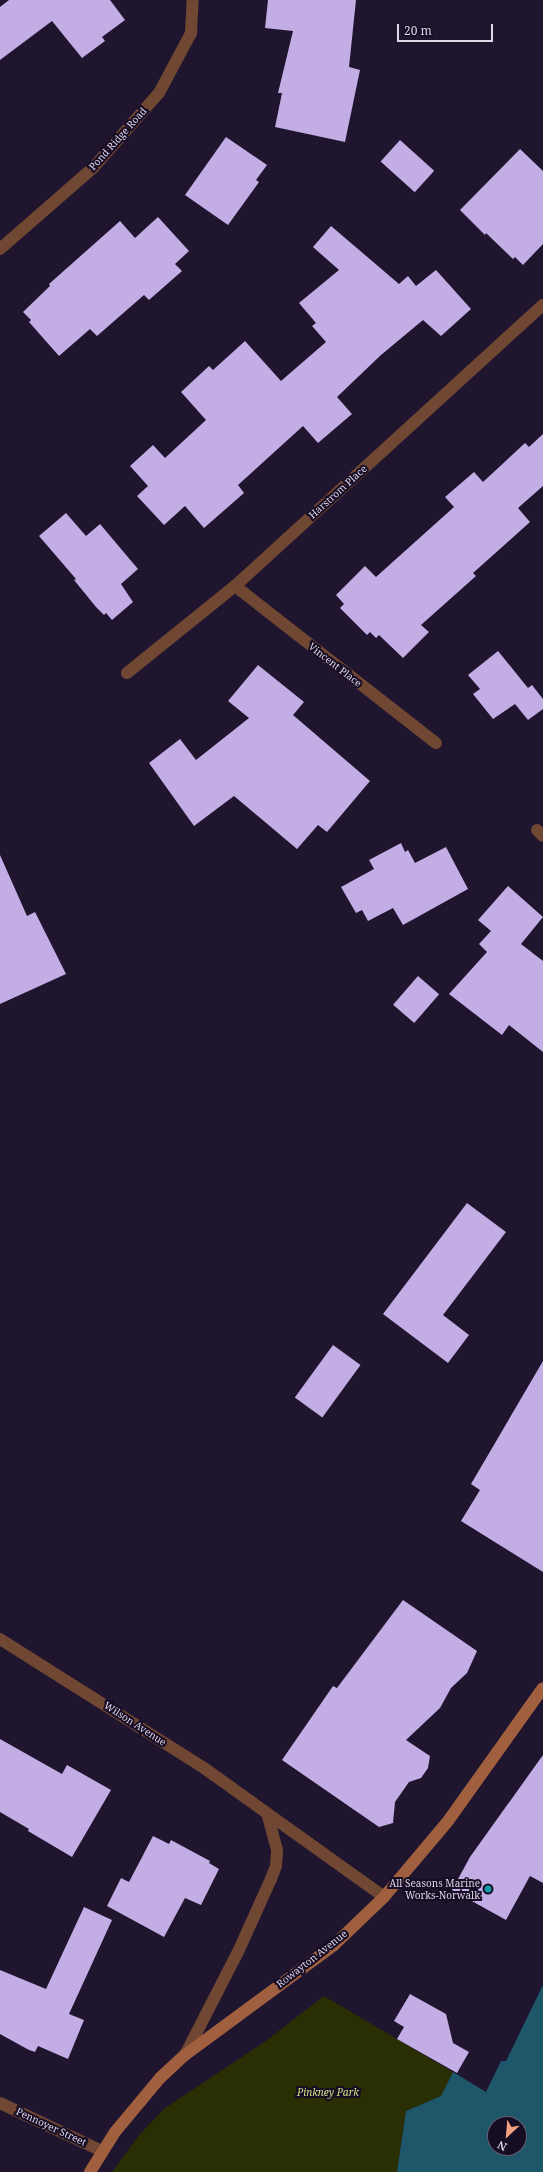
<!DOCTYPE html>
<html>
<head>
<meta charset="utf-8">
<style>
	body { margin:0 }
	#map { position:relative; width:543px; height:2172px; overflow:hidden; background:#1f152e; font-family:"Noto Serif",serif }
	div>[style] { position:absolute }
	[style*='--x'] { left:calc(var(--x)*1px); top:calc(var(--y)*1px); width:calc(var(--w)*1px); rotate:calc(var(--a)*1deg) }
	.green>* { inset:0; background:#2a2e03 }
	.water>* { inset:0; background:#1e5769 }
	.building>* { inset:0; background:#c2ade5; transform-origin:0 0 }
	.street>* { height:12px; margin:-6px; padding:0 6px; transform-origin:6px; border-radius:6px; background:#704733 }
	.secondary>* { height:12px; margin:-6px; padding:0 6px; transform-origin:6px; border-radius:6px; background:#a05f3e }
	.dots>* { width:11px; height:11px; translate:-50% -50%; box-sizing:border-box; border:2px solid #160c24; border-radius:50% }
	span { translate:-50% -50%; white-space:nowrap; text-align:center; line-height:1.15; -webkit-text-stroke:4px #160c24; paint-order:stroke }
	.street-label { font-size:10px; color:#ded8e9 }
	.poi-label { font-size:10px; color:#ded8e9 }
	.right { translate:-100% -50%; text-align:right }
	.park-label { font-size:10px; color:#d5e089; font-style:italic }
	.north { position:absolute; left:487px; top:2116px; width:40px; height:40px; box-sizing:border-box; background:#160c24; border:1px solid #665e73; border-radius:50%; rotate:206deg; font-size:11px; font-weight:700; line-height:16px; text-align:center; color:#ded8e9 }
	.north::after { content:''; display:block; margin:auto; width:14px; height:18px; background:#f2a17e; clip-path:polygon(50% 0,100% 100%,50% 72%,0 100%) }
	.scale { position:absolute; left:397px; top:24px; width:96px; height:18px; box-sizing:border-box; border:2px solid #ded8e9; border-top:0; padding-left:5px; font-size:12px; line-height:14px; white-space:nowrap; color:#ded8e9; -webkit-text-stroke:3px #160c24; paint-order:stroke }
</style>
</head>
<body>
<div id="map">
	<div class="green">
		<div style="clip-path:polygon(324px 1996px,453px 2072px,441px 2096px,406px 2111px,397px 2172px,112px 2172px,139px 2135px,165px 2108px,263px 2043px)"></div>
	</div>
	<div class="water">
		<div style="clip-path:polygon(evenodd,543px 1985px,543px 2172px,397px 2172px,406px 2111px,441px 2096px,453px 2072px,486px 2092px,501px 2061px,506px 2061px,543px 1985px,495px 2124px,519px 2124px,519px 2148px,495px 2148px,495px 2124px)"></div>
	</div>
	<div class="building">
		<div style="clip-path:polygon(9px 0,110px 0,125px 20px,102px 37px,105px 41px,82px 58px,52px 21px,0 60px,0 7px)"></div>
		<div style="clip-path:polygon(268px 0,356px 0,349px 67px,360px 70px,345px 142px,275px 127px,282px 93px,278px 93px,293px 31px,265px 28px)"></div>
		<div style="clip-path:polygon(226px 137px,267px 165px,256px 180px,259px 182px,228px 225px,185px 195px)"></div>
		<div style="left:400px;top:140px;width:46px;height:29px;rotate:42deg"></div>
		<div style="clip-path:polygon(520px 149px,543px 171px,543px 244px,523px 265px,515px 257px,513px 259px,486px 233px,485px 235px,460px 210px)"></div>
		<div style="clip-path:polygon(158px 217px,189px 251px,175px 264px,182px 271px,149px 300px,144px 295px,97px 336px,90px 329px,59px 356px,29px 322px,31px 320px,23px 312px,50px 286px,49px 284px,120px 221px,135px 238px)"></div>
		<div style="clip-path:polygon(331px 226px,399px 284px,408px 276px,416px 286px,436px 270px,471px 309px,441px 336px,423px 320px,381px 355px,337px 397px,352px 414px,318px 443px,303px 426px,238px 485px,244px 493px,204px 528px,185px 506px,164px 525px,137px 496px,148px 486px,130px 466px,153px 445px,165px 458px,206px 420px,181px 392px,209px 366px,213px 370px,245px 341px,281px 381px,326px 342px,312px 326px,316px 323px,299px 303px,339px 270px,313px 247px)"></div>
		<div style="clip-path:polygon(543px 434px,543px 486px,518px 508px,530px 522px,473px 573px,476px 576px,421px 625px,429px 632px,403px 658px,379px 635px,376px 638px,370px 632px,367px 635px,340px 608px,344px 604px,336px 595px,365px 566px,376px 577px,454px 507px,445px 497px,474px 472px,483px 482px,525px 443px,529px 447px)"></div>
		<div style="clip-path:polygon(66px 513px,86px 536px,100px 524px,138px 569px,121px 584px,133px 602px,112px 620px,106px 613px,104px 615px,96px 607px,74px 580px,76px 579px,39px 536px)"></div>
		<div style="clip-path:polygon(498px 651px,528px 688px,532px 685px,543px 699px,543px 709px,528px 720px,515px 704px,493px 719px,473px 694px,480px 689px,468px 675px)"></div>
		<div style="clip-path:polygon(258px 665px,304px 702px,293px 715px,370px 781px,327px 832px,318px 825px,297px 849px,234px 796px,194px 826px,149px 763px,180px 739px,196px 760px,249px 718px,228px 701px)"></div>
		<div style="clip-path:polygon(401px 843px,405px 852px,408px 850px,415px 863px,446px 847px,468px 889px,403px 925px,393px 908px,368px 921px,362px 910px,356px 913px,341px 887px,374px 869px,369px 860px)"></div>
		<div style="clip-path:polygon(0 855px,27px 916px,35px 912px,66px 974px,0 1004px)"></div>
		<div style="clip-path:polygon(508px 886px,543px 917px,521px 944px,543px 961px,543px 1052px,509px 1025px,502px 1035px,449px 994px,487px 952px,479px 944px,491px 931px,478px 920px)"></div>
		<div style="left:418px;top:976px;width:28px;height:38px;rotate:41deg"></div>
		<div style="clip-path:polygon(467px 1203px,506px 1232px,443px 1315px,469px 1335px,448px 1363px,383px 1314px)"></div>
		<div style="left:333px;top:1345px;width:34px;height:65px;rotate:36deg"></div>
		<div style="clip-path:polygon(543px 1361px,543px 1572px,461px 1521px,480px 1490px,471px 1484px)"></div>
		<div style="clip-path:polygon(403px 1600px,477px 1651px,467px 1673px,451px 1688px,440px 1708px,406px 1740px,430px 1756px,428px 1768px,421px 1778px,409px 1782px,395px 1802px,393px 1823px,379px 1827px,282px 1760px,333px 1686px,337px 1688px)"></div>
		<div style="clip-path:polygon(0 1739px,62px 1774px,67px 1765px,111px 1790px,72px 1857px,28px 1831px,29px 1829px,0 1812px)"></div>
		<div style="clip-path:polygon(543px 1755px,543px 1883px,530px 1876px,506px 1920px,452px 1890px,470px 1857px)"></div>
		<div style="clip-path:polygon(153px 1836px,169px 1844px,171px 1840px,210px 1861px,209px 1863px,219px 1869px,201px 1905px,185px 1898px,164px 1937px,107px 1906px,121px 1878px,129px 1882px)"></div>
		<div style="clip-path:polygon(84px 1907px,112px 1920px,69px 2014px,84px 2020px,68px 2059px,38px 2046px,35px 2052px,29px 2050px,0 2034px,0 1970px,46px 1989px)"></div>
		<div style="clip-path:polygon(410px 1994px,446px 2014px,453px 2043px,469px 2052px,457px 2073px,397px 2039px,404px 2027px,394px 2021px)"></div>
	</div>
	<div class="street">
		<div style="--x:0;--y:249;--w:123;--a:-41.1"></div>
		<div style="--x:93;--y:168;--w:100;--a:-48.7"></div>
		<div style="--x:159;--y:93;--w:68;--a:-61.9"></div>
		<div style="--x:191;--y:33;--w:33;--a:-87"></div>
		<div style="--x:235;--y:586;--w:255;--a:38"></div>
		<div style="--x:127;--y:673;--w:139;--a:-38.9"></div>
		<div style="--x:235;--y:586;--w:417;--a:-42.4"></div>
		<div style="--x:537;--y:830;--w:8;--a:45"></div>
		<div style="--x:0;--y:1639;--w:241;--a:32.3"></div>
		<div style="--x:204;--y:1768;--w:221;--a:35.6"></div>
		<div style="--x:185;--y:2055;--w:116;--a:-62.8"></div>
		<div style="--x:238;--y:1952;--w:80;--a:-65.7"></div>
		<div style="--x:271;--y:1879;--w:14;--a:-69"></div>
		<div style="--x:276;--y:1866;--w:16;--a:-86"></div>
		<div style="--x:277;--y:1850;--w:38;--a:-105"></div>
		<div style="--x:0;--y:2103;--w:113;--a:25.2"></div>
	</div>
	<div class="secondary">
		<div style="--x:90;--y:2172;--w:47;--a:-58"></div>
		<div style="--x:115;--y:2132;--w:70;--a:-50.2"></div>
		<div style="--x:160;--y:2078;--w:34;--a:-43"></div>
		<div style="--x:185;--y:2055;--w:185;--a:-36.4"></div>
		<div style="--x:334;--y:1945;--w:69;--a:-43.8"></div>
		<div style="--x:384;--y:1897;--w:99;--a:-49.9"></div>
		<div style="--x:448;--y:1821;--w:163;--a:-54.5"></div>
	</div>
	<div class="dots">
		<div style="left:488px;top:1889px;background:#0f9aa8"></div>
	</div>
	<div class="street-label">
		<span style="left:118px;top:139px;rotate:-48deg">Pond Ridge Road</span>
		<span style="left:338px;top:492px;rotate:-42deg">Harstrom Place</span>
		<span style="left:335px;top:665px;rotate:38deg">Vincent Place</span>
		<span style="left:135px;top:1724px;rotate:33deg">Wilson Avenue</span>
		<span style="left:312px;top:1959px;rotate:-38deg">Rowayton Avenue</span>
		<span style="left:51px;top:2127px;rotate:25deg">Pennoyer Street</span>
	</div>
	<div class="poi-label">
		<span class="right" style="left:480px;top:1889px">All Seasons Marine<br>Works-Norwalk</span>
	</div>
	<div class="park-label">
		<span style="left:328px;top:2093px">Pinkney Park</span>
	</div>
	<div class="north">N</div>
	<div class="scale">20 m</div>
</div>
</body>
</html>
